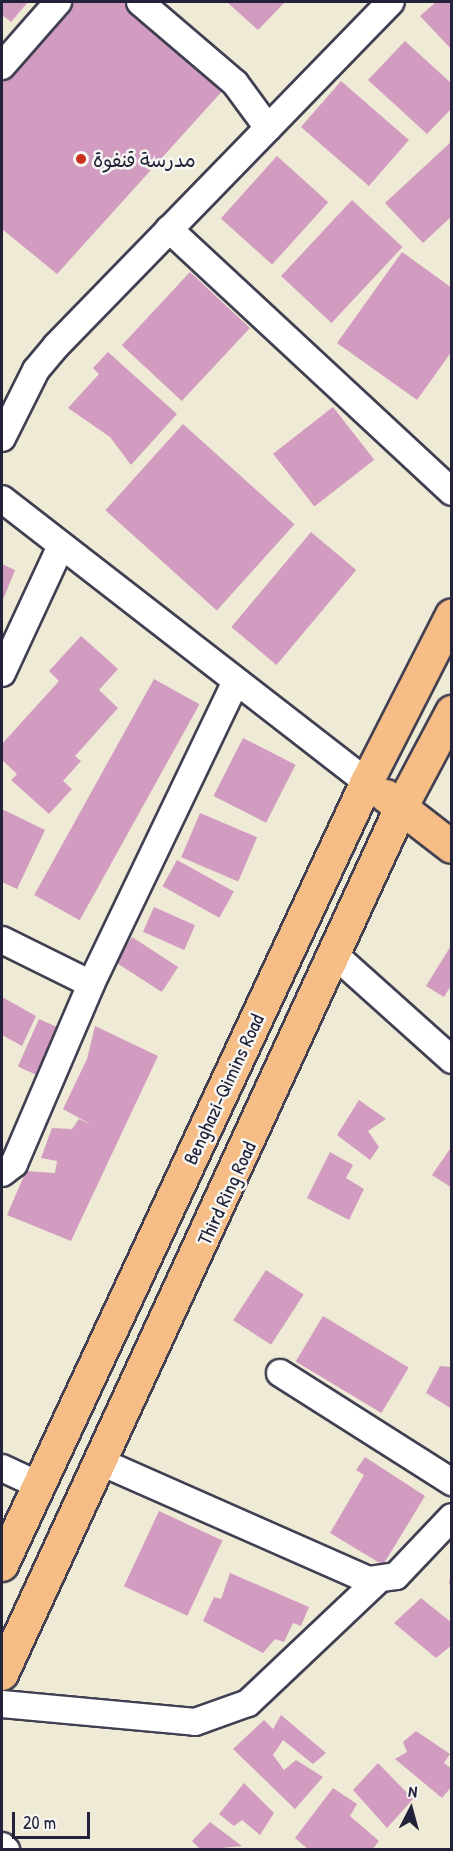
<!DOCTYPE html>
<html>
<head>
<meta charset="utf-8">
<style>
	body { margin:0 }
	#map { position:relative; width:453px; height:1851px; overflow:hidden; background:#efead5; font-family:"Patrick Hand","Playpen Sans Arabic",sans-serif }
	div>[style] { position:absolute }
	[style*='--x'] { left:calc(var(--x)*1px); top:calc(var(--y)*1px); width:calc(var(--w)*1px); rotate:calc(var(--a)*1deg) }
	.building>* { inset:0; background:#d19cbf; transform-origin:0 0 }
	.roads { filter:drop-shadow(2px 0 #414052) drop-shadow(-2px 0 #414052) drop-shadow(0 2px #414052) drop-shadow(0 -2px #414052) }
	.minor>* { height:26px; margin:-13px; padding:0 13px; transform-origin:13px; border-radius:13px; background:#fff }
	.major>* { height:32px; margin:-16px; padding:0 16px; transform-origin:16px; border-radius:16px; background:#f6be86 }
	.dots>* { width:16px; height:16px; translate:-50% -50%; box-sizing:border-box; border:3px solid #f6f6f2; border-radius:50% }
	span { translate:-50% -50%; white-space:nowrap; text-align:center; line-height:1.15; -webkit-text-stroke:5px #f6f6f2; paint-order:stroke }
	.poi-label { font-size:20px; color:#22223b }
	.left { translate:0 -50%; text-align:left }
	.street-label { font-size:20px; color:#22223b }
	.frame { position:absolute; inset:0; border:3px solid #22223b; pointer-events:none }
	.north { position:absolute; left:381px; top:1779px; width:60px; height:60px; -webkit-text-stroke:4px #f6f6f2; paint-order:stroke; rotate:6deg; font-size:16px; font-weight:700; line-height:24px; text-align:center; color:#22223b }
	.north::after { content:''; display:block; margin:auto; width:21px; height:27px; background:#22223b; clip-path:polygon(50% 0,100% 100%,50% 72%,0 100%) }
	.scale { position:absolute; left:12px; top:1812px; width:78px; height:27px; box-sizing:border-box; border:3px solid #22223b; border-top:0; padding-left:8px; font-size:18px; line-height:21px; white-space:nowrap; color:#22223b; -webkit-text-stroke:4px #f6f6f2; paint-order:stroke }
</style>
</head>
<body>
<div id="map">
	<div class="building">
		<div style="clip-path:polygon(2px 2px,28px 2px,11px 22px,2px 15px)"></div>
		<div style="clip-path:polygon(70px 2px,133px 2px,225px 88px,57px 274px,2px 229px,2px 80px)"></div>
		<div style="clip-path:polygon(227px 2px,285px 2px,258px 30px)"></div>
		<div style="clip-path:polygon(436px 2px,452px 2px,452px 50px,420px 16px)"></div>
		<div style="clip-path:polygon(405px 41px,452px 84px,452px 108px,427px 134px,368px 80px)"></div>
		<div style="left:341px;top:81px;width:90px;height:61px;rotate:41deg"></div>
		<div style="clip-path:polygon(452px 141px,452px 216px,423px 243px,385px 203px)"></div>
		<div style="left:277px;top:156px;width:69px;height:84px;rotate:42deg"></div>
		<div style="left:352px;top:200px;width:69px;height:104px;rotate:43deg"></div>
		<div style="clip-path:polygon(402px 252px,452px 288px,452px 351px,417px 400px,337px 343px)"></div>
		<div style="left:190px;top:272px;width:82px;height:100px;rotate:43deg"></div>
		<div style="clip-path:polygon(108px 352px,177px 414px,131px 465px,110px 437px,68px 408px,99px 374px,93px 368px)"></div>
		<div style="left:333px;top:407px;width:67px;height:76px;rotate:52deg"></div>
		<div style="left:183px;top:424px;width:150px;height:116px;rotate:42deg"></div>
		<div style="left:311px;top:532px;width:59px;height:124px;rotate:40deg"></div>
		<div style="clip-path:polygon(2px 564px,15px 570px,2px 602px)"></div>
		<div style="clip-path:polygon(81px 636px,118px 669px,99px 690px,118px 708px,75px 756px,81px 761px,63px 781px,72px 789px,49px 814px,11px 780px,17px 774px,2px 760px,2px 744px,59px 681px,49px 671px)"></div>
		<div style="left:154px;top:679px;width:52px;height:247px;rotate:29deg"></div>
		<div style="left:243px;top:738px;width:59px;height:65px;rotate:27deg"></div>
		<div style="clip-path:polygon(2px 809px,45px 830px,17px 889px,2px 882px)"></div>
		<div style="left:200px;top:813px;width:62px;height:48px;rotate:23deg"></div>
		<div style="left:177px;top:860px;width:65px;height:30px;rotate:29deg"></div>
		<div style="left:154px;top:907px;width:45px;height:27px;rotate:24deg"></div>
		<div style="left:132px;top:937px;width:55px;height:30px;rotate:33deg"></div>
		<div style="clip-path:polygon(452px 944px,452px 984px,444px 997px,426px 986px)"></div>
		<div style="clip-path:polygon(2px 997px,36px 1016px,22px 1046px,2px 1035px)"></div>
		<div style="left:39px;top:1019px;width:22px;height:52px;rotate:24deg"></div>
		<div style="clip-path:polygon(95px 1026px,158px 1056px,71px 1241px,7px 1215px,26px 1171px,55px 1173px,57px 1161px,41px 1158px,52px 1128px,72px 1129px,79px 1119px,92px 1125px,63px 1109px,87px 1059px)"></div>
		<div style="clip-path:polygon(359px 1100px,386px 1119px,368px 1131px,379px 1147px,370px 1160px,337px 1135px)"></div>
		<div style="clip-path:polygon(452px 1146px,452px 1188px,432px 1175px)"></div>
		<div style="clip-path:polygon(330px 1152px,353px 1165px,346px 1178px,364px 1189px,349px 1220px,307px 1198px)"></div>
		<div style="left:266px;top:1270px;width:45px;height:60px;rotate:33deg"></div>
		<div style="left:323px;top:1316px;width:100px;height:53px;rotate:31deg"></div>
		<div style="clip-path:polygon(440px 1366px,452px 1367px,452px 1409px,426px 1393px)"></div>
		<div style="clip-path:polygon(365px 1457px,425px 1496px,383px 1565px,330px 1533px,364px 1475px,356px 1470px)"></div>
		<div style="left:159px;top:1511px;width:70px;height:83px;rotate:25deg"></div>
		<div style="clip-path:polygon(452px 1564px,452px 1587px,449px 1584px)"></div>
		<div style="clip-path:polygon(230px 1573px,309px 1607px,301px 1626px,293px 1623px,284px 1642px,275px 1639px,263px 1653px,203px 1621px,214px 1597px,221px 1599px)"></div>
		<div style="clip-path:polygon(421px 1598px,452px 1623px,452px 1645px,436px 1658px,394px 1623px)"></div>
		<div style="clip-path:polygon(281px 1715px,326px 1753px,313px 1764px,283px 1740px,273px 1755px,284px 1770px,296px 1760px,323px 1777px,295px 1809px,233px 1749px,264px 1720px,273px 1729px)"></div>
		<div style="clip-path:polygon(416px 1731px,450px 1754px,444px 1763px,452px 1769px,452px 1786px,442px 1798px,395px 1759px,407px 1752px,403px 1742px)"></div>
		<div style="clip-path:polygon(378px 1763px,413px 1799px,387px 1828px,353px 1790px)"></div>
		<div style="clip-path:polygon(244px 1783px,274px 1813px,260px 1835px,242px 1820px,234px 1826px,219px 1814px)"></div>
		<div style="clip-path:polygon(333px 1788px,357px 1804px,350px 1816px,379px 1841px,372px 1850px,309px 1850px,295px 1838px)"></div>
		<div style="clip-path:polygon(210px 1822px,242px 1846px,201px 1850px,192px 1841px)"></div>
	</div>
	<div class="roads">
		<div class="minor">
			<div style="--x:140;--y:2;--w:125;--a:40.5"></div>
			<div style="--x:235;--y:83;--w:56;--a:53.7"></div>
			<div style="--x:2;--y:66;--w:85;--a:-48.8"></div>
			<div style="--x:169;--y:229;--w:386;--a:42.9"></div>
			<div style="--x:2;--y:438;--w:76;--a:-63.4"></div>
			<div style="--x:36;--y:370;--w:31;--a:-50"></div>
			<div style="--x:56;--y:346;--w:480;--a:-45.8"></div>
			<div style="--x:2;--y:499;--w:462;--a:37.8"></div>
			<div style="--x:2;--y:673;--w:138;--a:-65.1"></div>
			<div style="--x:2;--y:940;--w:99;--a:26.3"></div>
			<div style="--x:335;--y:955;--w:157;--a:41.9"></div>
			<div style="--x:2;--y:1173;--w:15;--a:-37"></div>
			<div style="--x:14;--y:1164;--w:196;--a:-66.8"></div>
			<div style="--x:91;--y:984;--w:333;--a:-64.4"></div>
			<div style="--x:280;--y:1373;--w:204;--a:32.4"></div>
			<div style="--x:101;--y:1462;--w:292;--a:23.8"></div>
			<div style="--x:368;--y:1580;--w:28;--a:-8"></div>
			<div style="--x:396;--y:1576;--w:81;--a:-46.5"></div>
			<div style="--x:2;--y:1468;--w:38;--a:25"></div>
			<div style="--x:2;--y:1704;--w:194;--a:5.3"></div>
			<div style="--x:195;--y:1722;--w:56;--a:-19.7"></div>
			<div style="--x:248;--y:1703;--w:179;--a:-43.4"></div>
			<div style="--x:2;--y:1846;--w:6;--a:45"></div>
		</div>
		<div class="major">
			<div style="--x:386;--y:796;--w:83;--a:37.7"></div>
			<div style="--x:2;--y:1565;--w:864;--a:-65.01"></div>
			<div style="--x:367;--y:782;--w:187;--a:-63"></div>
			<div style="--x:2;--y:1674;--w:953;--a:-65.26"></div>
			<div style="--x:401;--y:808;--w:109;--a:-62"></div>
		</div>
	</div>
	<div class="dots">
		<div style="left:81px;top:159px;background:#c8321e"></div>
	</div>
	<div class="poi-label">
		<span class="left" style="left:93px;top:159px">مدرسة قنفوة</span>
	</div>
	<div class="street-label">
		<span style="left:223px;top:1089px;rotate:-65deg">Benghazi-Qimins Road</span>
		<span style="left:226px;top:1193px;rotate:-65deg">Third Ring Road</span>
	</div>
	<div class="frame"></div>
	<div class="north">N</div>
	<div class="scale">20 m</div>
</div>
</body>
</html>
